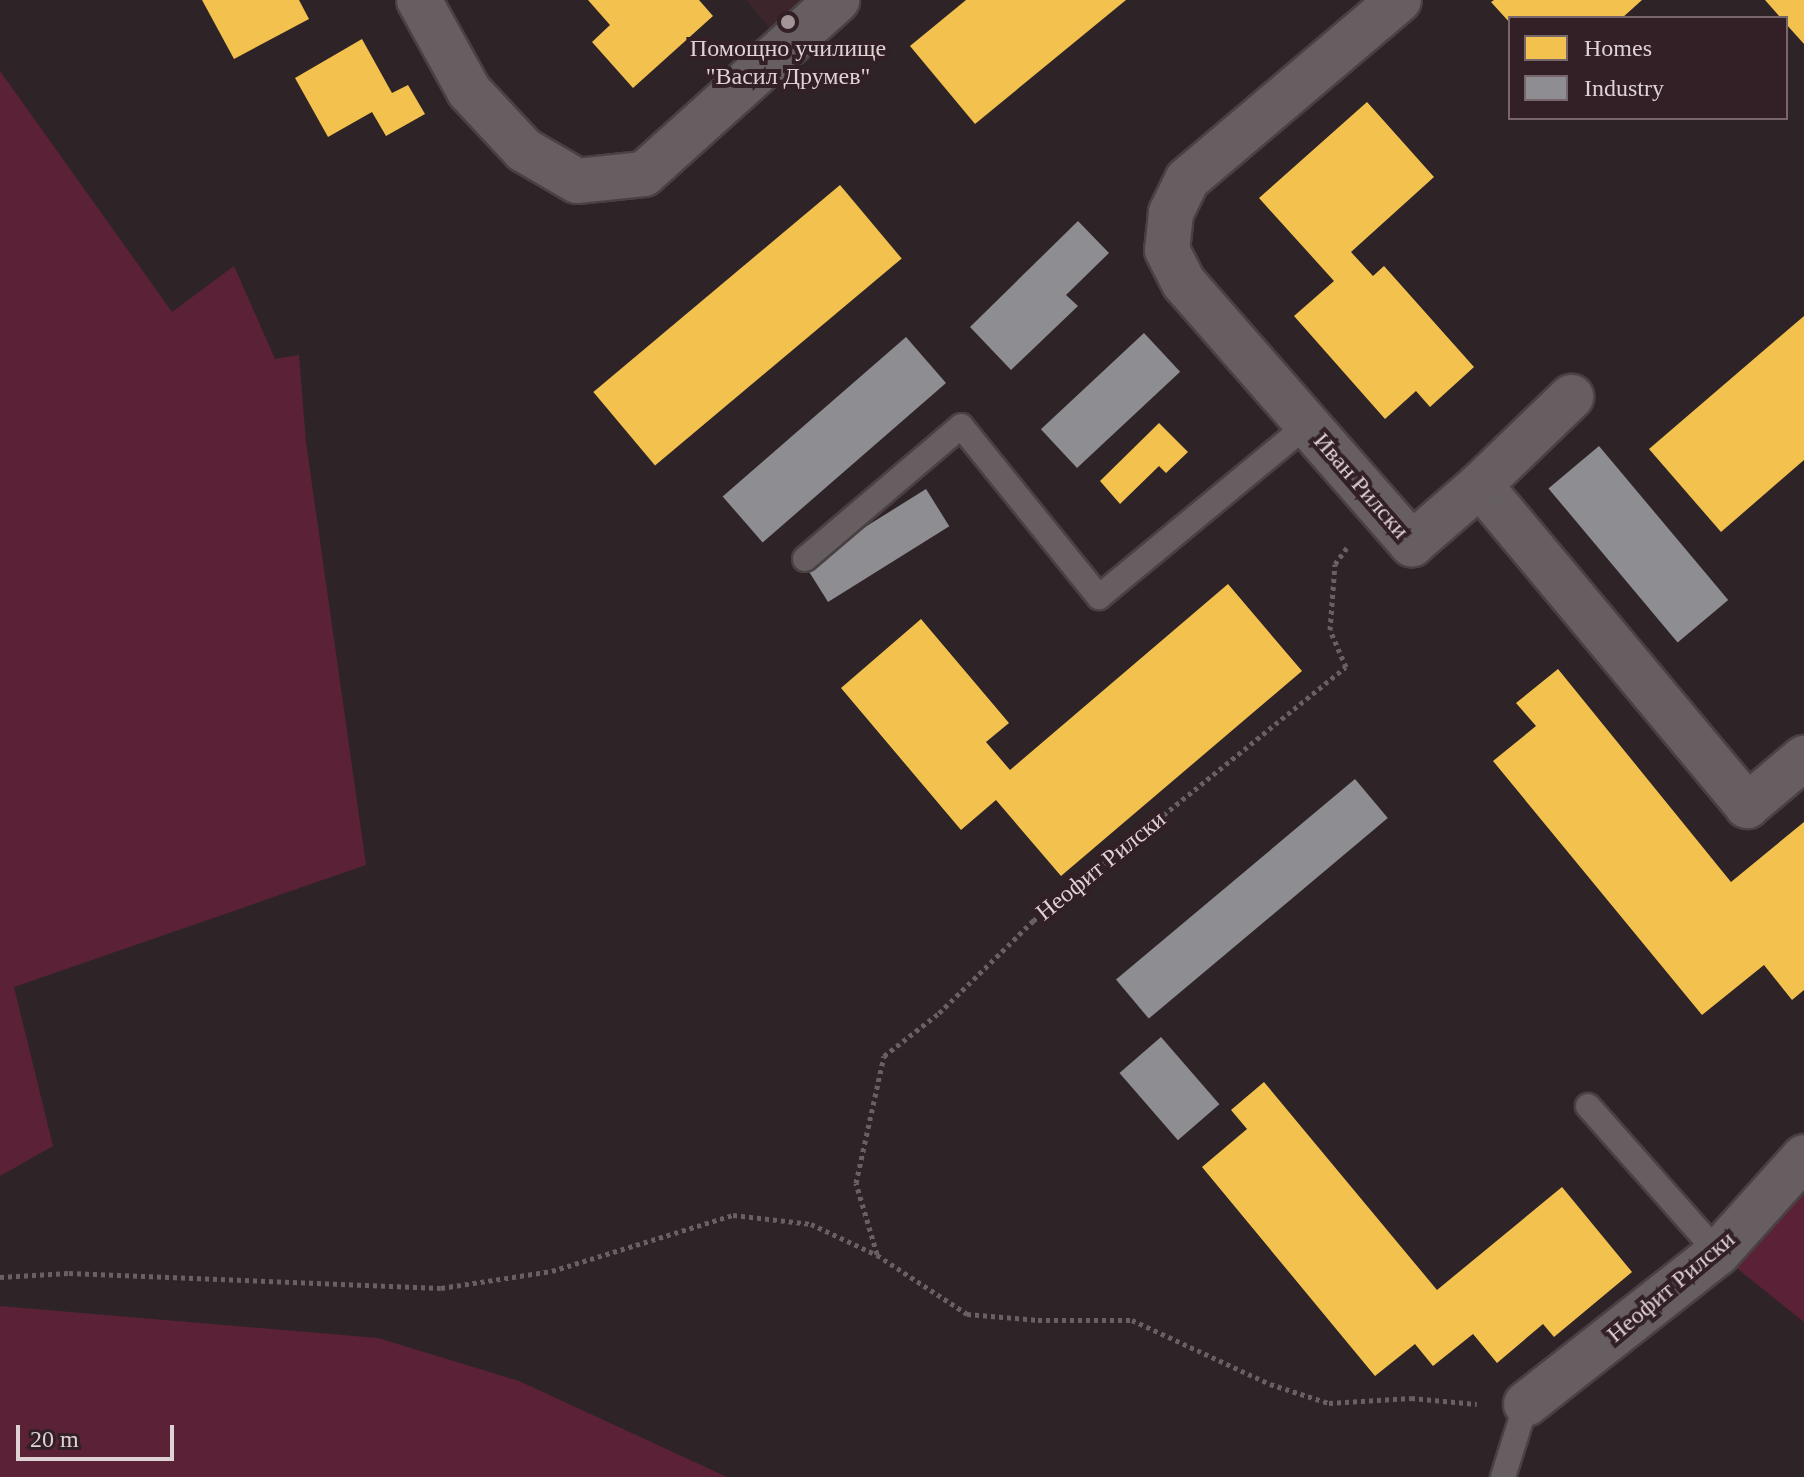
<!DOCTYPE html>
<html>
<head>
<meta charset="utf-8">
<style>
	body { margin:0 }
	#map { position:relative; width:1804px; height:1477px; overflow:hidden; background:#2e2427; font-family:"Times New Roman",serif }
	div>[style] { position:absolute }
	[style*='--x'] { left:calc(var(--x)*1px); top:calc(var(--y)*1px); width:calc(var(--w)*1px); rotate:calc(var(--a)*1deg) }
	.built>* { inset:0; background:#3c252b }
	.green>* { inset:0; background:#5b2137 }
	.homes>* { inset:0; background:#f2c14e; transform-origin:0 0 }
	.industry>* { inset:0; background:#8d8d92; transform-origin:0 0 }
	.path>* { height:5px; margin-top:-2.5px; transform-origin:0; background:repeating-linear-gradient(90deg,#686062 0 4px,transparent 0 8px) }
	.roads { filter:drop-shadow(2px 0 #4a4144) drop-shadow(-2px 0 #4a4144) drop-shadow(0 2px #4a4144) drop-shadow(0 -2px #4a4144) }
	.service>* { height:24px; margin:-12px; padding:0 12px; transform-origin:12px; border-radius:12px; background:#665e60 }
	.minor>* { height:44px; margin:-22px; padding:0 22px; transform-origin:22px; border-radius:22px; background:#665e60 }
	.dots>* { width:22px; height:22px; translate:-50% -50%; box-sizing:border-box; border:4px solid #322026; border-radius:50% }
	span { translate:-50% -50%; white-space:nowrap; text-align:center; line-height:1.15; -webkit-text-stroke:8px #322026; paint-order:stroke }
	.poi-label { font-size:24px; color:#dfd2d5 }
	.street-label { font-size:24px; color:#dfd2d5 }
	.legend { position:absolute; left:1508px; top:16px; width:280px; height:104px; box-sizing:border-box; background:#322026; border:2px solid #77676c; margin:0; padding:10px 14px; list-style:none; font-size:24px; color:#dfd2d5 }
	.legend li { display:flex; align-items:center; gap:16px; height:40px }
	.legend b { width:40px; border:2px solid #77676c }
	.scale { position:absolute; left:16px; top:1425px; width:158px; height:36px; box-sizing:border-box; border:4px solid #dfd2d5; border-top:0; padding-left:10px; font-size:24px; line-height:28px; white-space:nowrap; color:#dfd2d5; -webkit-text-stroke:6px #322026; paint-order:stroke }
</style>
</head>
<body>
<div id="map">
	<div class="built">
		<div style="clip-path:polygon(746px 0,837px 0,784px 45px)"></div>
	</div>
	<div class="green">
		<div style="clip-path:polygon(0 71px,172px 312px,234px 266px,275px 359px,299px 355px,306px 442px,366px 865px,14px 987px,53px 1146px,0 1176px)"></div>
		<div style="clip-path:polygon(1804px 1157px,1804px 1322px,1718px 1253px)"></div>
		<div style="clip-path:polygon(0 1306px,378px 1338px,519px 1381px,727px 1477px,0 1477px)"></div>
	</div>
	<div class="homes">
		<div style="clip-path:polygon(202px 0,299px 0,309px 19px,234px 59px)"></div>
		<div style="clip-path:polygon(588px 0,699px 0,713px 16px,633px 88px,592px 42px,610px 25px)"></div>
		<div style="clip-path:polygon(966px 0,1126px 0,975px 124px,910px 46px)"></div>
		<div style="clip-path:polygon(1494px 0,1642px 0,1622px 18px,1510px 18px,1510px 23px,1491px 2px)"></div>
		<div style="clip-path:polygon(1765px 0,1804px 0,1804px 44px,1786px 24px,1786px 18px,1781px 18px)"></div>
		<div style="clip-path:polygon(362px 39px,392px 93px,408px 85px,425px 114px,386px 136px,372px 112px,328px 137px,295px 78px)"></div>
		<div style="clip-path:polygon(1367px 102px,1434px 177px,1351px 252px,1373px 276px,1384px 266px,1474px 367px,1430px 407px,1416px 391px,1385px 419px,1294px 316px,1334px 281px,1259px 198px)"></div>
		<div style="left:840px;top:185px;width:96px;height:322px;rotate:50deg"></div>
		<div style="clip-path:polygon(1804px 316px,1804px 460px,1721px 532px,1649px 449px)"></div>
		<div style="clip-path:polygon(1159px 423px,1188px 452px,1166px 473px,1159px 466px,1120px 504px,1100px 481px)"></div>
		<div style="clip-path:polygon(1228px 584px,1302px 671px,1061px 876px,996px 800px,961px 830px,841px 688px,921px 619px,1009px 723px,986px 742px,1010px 770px)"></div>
		<div style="clip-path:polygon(1558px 669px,1731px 882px,1804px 822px,1804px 990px,1792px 1000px,1764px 965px,1702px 1015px,1493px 761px,1536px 726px,1516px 703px)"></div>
		<div style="clip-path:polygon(1264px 1082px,1437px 1290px,1562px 1187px,1632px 1272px,1554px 1337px,1543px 1324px,1497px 1363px,1473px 1334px,1433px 1366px,1415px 1344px,1375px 1376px,1202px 1167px,1247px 1129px,1231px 1110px)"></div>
	</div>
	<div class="industry">
		<div style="clip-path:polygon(1078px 221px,1109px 253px,1066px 295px,1078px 306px,1011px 370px,970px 327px)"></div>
		<div style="left:1144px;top:333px;width:53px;height:141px;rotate:47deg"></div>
		<div style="left:906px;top:337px;width:61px;height:243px;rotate:49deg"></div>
		<div style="left:1599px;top:446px;width:201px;height:66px;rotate:50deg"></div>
		<div style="left:926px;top:489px;width:44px;height:143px;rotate:58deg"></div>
		<div style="left:1355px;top:779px;width:51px;height:312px;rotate:50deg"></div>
		<div style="left:1161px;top:1037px;width:89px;height:55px;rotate:49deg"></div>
	</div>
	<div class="path">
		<div style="--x:877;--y:1254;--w:74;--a:-106.5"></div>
		<div style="--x:856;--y:1183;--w:130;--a:-77.6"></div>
		<div style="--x:884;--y:1056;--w:70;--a:-38"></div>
		<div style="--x:939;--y:1013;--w:132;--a:-44.4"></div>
		<div style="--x:1033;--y:921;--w:403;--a:-39.1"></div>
		<div style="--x:1346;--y:667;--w:40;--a:-113.4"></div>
		<div style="--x:1330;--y:630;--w:66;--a:-85.7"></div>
		<div style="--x:1335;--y:564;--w:22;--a:-54"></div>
		<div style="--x:0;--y:1277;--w:69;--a:-3.3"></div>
		<div style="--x:69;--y:1273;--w:372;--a:2.3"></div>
		<div style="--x:441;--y:1288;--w:112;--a:-8.7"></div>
		<div style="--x:552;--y:1271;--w:189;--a:-17.2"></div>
		<div style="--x:733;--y:1215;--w:79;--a:6.6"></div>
		<div style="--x:811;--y:1224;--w:73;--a:25.2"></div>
		<div style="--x:877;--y:1255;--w:108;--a:33.2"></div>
		<div style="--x:967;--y:1314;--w:71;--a:4.8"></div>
		<div style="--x:1038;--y:1320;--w:94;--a:0"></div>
		<div style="--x:1132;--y:1320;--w:152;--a:24.9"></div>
		<div style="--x:1270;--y:1384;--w:62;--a:17.9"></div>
		<div style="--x:1329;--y:1403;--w:82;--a:-3.5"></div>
		<div style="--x:1411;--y:1398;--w:66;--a:5.2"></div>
	</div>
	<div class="roads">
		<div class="service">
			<div style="--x:805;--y:559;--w:205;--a:-40.4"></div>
			<div style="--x:961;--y:426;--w:220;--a:51.1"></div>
			<div style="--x:1099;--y:597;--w:270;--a:-39.6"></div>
			<div style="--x:1588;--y:1106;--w:196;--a:48.5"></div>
			<div style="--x:1503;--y:1477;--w:77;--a:-72.5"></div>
		</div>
		<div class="minor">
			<div style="--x:419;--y:0;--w:104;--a:61.2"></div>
			<div style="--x:469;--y:91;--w:81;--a:47"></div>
			<div style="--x:524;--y:150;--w:61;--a:30.3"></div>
			<div style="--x:577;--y:181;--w:67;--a:-6"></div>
			<div style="--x:644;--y:174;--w:260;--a:-42"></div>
			<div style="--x:1399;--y:0;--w:278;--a:139.7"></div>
			<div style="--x:1187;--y:180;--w:37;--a:116"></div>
			<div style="--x:1171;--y:213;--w:37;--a:96"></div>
			<div style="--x:1167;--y:250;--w:37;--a:63"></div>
			<div style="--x:1184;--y:283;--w:347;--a:48.9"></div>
			<div style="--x:1412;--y:544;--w:90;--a:-40.9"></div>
			<div style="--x:1480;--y:485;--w:418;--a:50.2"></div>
			<div style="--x:1747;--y:806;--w:75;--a:-40.1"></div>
			<div style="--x:1480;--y:485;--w:127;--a:-44"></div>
			<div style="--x:1526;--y:1404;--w:244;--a:-38.2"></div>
			<div style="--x:1718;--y:1253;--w:129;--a:-48.1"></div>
		</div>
	</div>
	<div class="dots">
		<div style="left:788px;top:22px;background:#a19598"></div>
	</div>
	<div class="poi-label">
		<span style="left:788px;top:63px">Помощно училище<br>"Васил Друмев"</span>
	</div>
	<div class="street-label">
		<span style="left:1361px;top:486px;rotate:49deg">Иван Рилски</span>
		<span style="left:1101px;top:866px;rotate:-39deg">Неофит Рилски</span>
		<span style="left:1671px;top:1287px;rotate:-40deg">Неофит Рилски</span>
	</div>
	<ul class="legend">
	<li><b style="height:22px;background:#f2c14e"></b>Homes</li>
	<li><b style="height:22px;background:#8d8d92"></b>Industry</li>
	</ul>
	<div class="scale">20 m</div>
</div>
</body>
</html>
